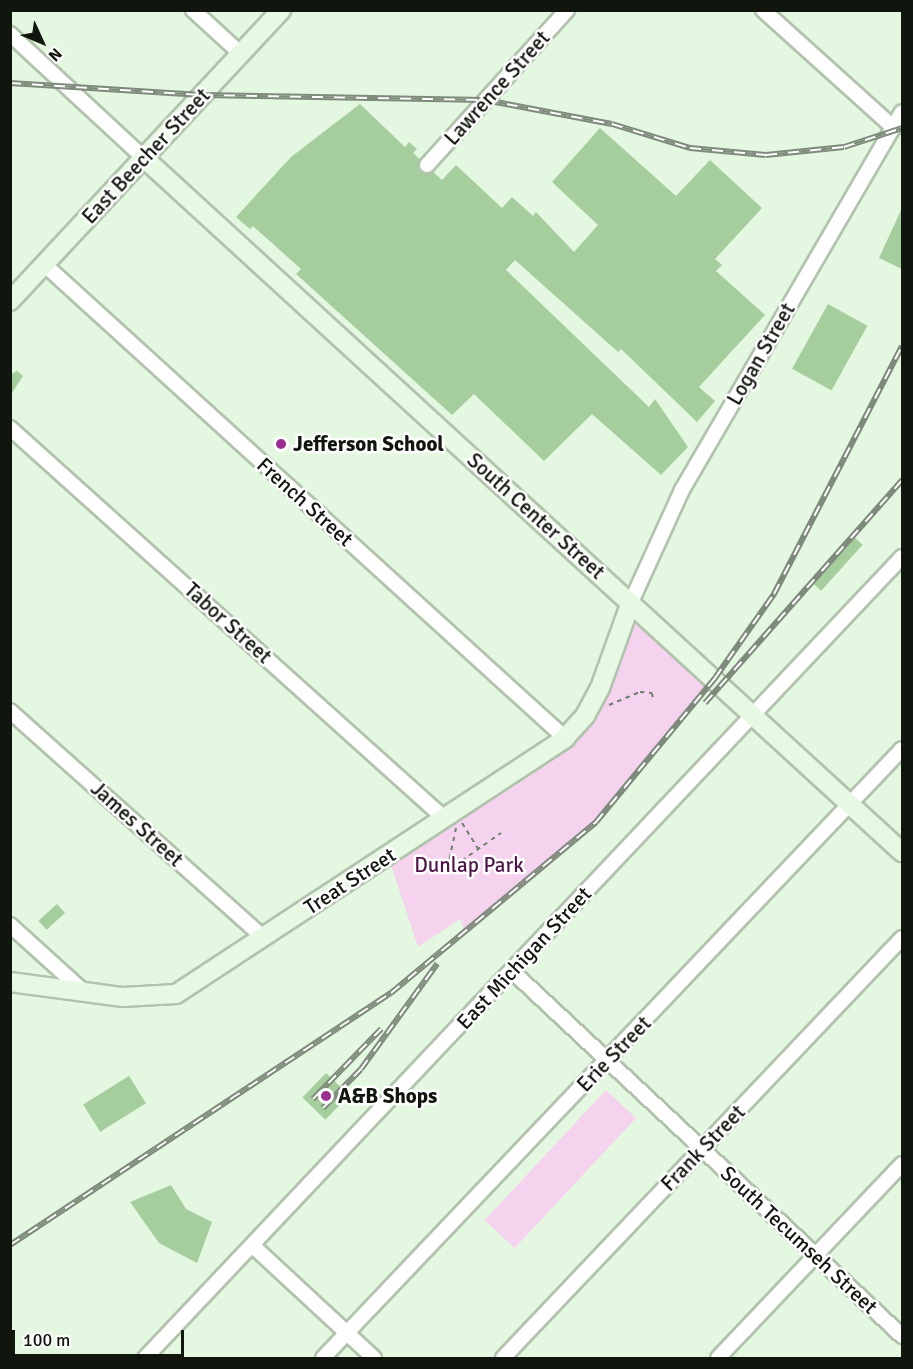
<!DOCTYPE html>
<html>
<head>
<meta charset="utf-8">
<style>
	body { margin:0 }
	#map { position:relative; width:913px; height:1369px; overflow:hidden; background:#e4f7e0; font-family:Signika,sans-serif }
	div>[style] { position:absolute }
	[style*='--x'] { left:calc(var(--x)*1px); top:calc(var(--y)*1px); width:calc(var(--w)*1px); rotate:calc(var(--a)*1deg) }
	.green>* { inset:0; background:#f5d3ef; transform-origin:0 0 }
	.building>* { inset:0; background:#a5cd9d; transform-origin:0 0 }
	.path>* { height:2px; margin-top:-1px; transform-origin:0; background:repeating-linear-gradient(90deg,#727e6f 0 4.5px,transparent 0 9px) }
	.roads { filter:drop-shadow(2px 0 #b1c3ad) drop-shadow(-2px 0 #b1c3ad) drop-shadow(0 2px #b1c3ad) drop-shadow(0 -2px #b1c3ad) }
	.street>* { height:14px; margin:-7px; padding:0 7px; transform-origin:7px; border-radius:7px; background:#fff }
	.secondary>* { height:18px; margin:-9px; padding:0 9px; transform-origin:9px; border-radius:9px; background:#e7f9e3 }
	.rail>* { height:6px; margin-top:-3px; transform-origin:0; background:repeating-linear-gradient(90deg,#fefefe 0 11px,#7e8a7b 0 22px); box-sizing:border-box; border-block:2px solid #7e8a7b }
	.dots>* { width:16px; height:16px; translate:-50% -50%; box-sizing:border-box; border:3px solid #fefefe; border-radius:50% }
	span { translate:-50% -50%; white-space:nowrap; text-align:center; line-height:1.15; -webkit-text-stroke:5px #fefefe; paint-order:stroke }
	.street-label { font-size:21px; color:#10160e }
	.poi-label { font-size:21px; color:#10160e; font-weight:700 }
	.left { translate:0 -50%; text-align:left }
	.park-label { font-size:21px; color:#4d1548 }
	.frame { position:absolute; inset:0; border:12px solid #10160e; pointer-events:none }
	.north { position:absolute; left:12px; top:12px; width:60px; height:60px; -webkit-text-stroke:4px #fefefe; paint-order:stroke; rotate:134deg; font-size:16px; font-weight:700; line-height:24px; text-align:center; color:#10160e }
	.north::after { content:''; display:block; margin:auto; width:21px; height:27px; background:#10160e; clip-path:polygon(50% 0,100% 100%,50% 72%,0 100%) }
	.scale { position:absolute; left:12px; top:1330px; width:172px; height:27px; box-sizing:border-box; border:3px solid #10160e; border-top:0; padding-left:8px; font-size:18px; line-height:21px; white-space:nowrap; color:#10160e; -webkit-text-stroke:4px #fefefe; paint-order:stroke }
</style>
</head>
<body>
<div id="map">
	<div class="green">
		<div style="clip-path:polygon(631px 602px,715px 678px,596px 822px,546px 868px,466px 934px,460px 919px,418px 947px,388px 856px,575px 730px)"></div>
		<div style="left:606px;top:1090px;width:41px;height:178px;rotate:43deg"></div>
	</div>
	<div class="building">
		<div style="clip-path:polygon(360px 104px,405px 147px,409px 142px,417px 149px,413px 153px,442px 180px,456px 165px,502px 208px,512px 197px,533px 216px,536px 212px,574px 252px,598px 225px,552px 182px,600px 128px,676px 196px,710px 160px,762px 208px,715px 259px,722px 265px,716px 271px,765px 315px,699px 387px,715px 401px,697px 422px,621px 349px,618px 352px,515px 260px,506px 270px,649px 407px,655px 399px,688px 447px,661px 475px,592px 414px,544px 461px,474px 394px,452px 415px,296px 274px,301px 269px,253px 226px,250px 229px,236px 217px,291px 157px)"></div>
		<div style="clip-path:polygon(902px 208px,902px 269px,879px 258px)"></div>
		<div style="left:828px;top:304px;width:45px;height:74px;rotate:29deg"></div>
		<div style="clip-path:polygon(17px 371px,23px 376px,12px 393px,10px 375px)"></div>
		<div style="left:853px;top:536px;width:13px;height:62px;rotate:42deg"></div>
		<div style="left:57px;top:904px;width:12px;height:25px;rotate:48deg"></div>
		<div style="left:326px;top:1073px;width:32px;height:34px;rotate:44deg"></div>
		<div style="left:129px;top:1076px;width:32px;height:54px;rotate:58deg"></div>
		<div style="clip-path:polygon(171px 1185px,186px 1209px,212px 1222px,197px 1263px,159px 1243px,130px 1202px)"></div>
	</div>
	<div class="path">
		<div style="--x:609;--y:705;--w:34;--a:-23"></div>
		<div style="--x:640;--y:692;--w:12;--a:5"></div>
		<div style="--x:652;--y:693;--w:6;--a:81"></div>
		<div style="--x:462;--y:823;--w:31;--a:58"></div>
		<div style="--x:456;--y:828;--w:44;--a:101.8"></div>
		<div style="--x:447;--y:871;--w:66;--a:-35.1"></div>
	</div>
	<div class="roads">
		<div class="street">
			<div style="--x:193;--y:10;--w:65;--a:42.5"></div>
			<div style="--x:763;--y:10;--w:176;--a:42"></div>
			<div style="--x:10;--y:34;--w:183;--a:42.8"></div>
			<div style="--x:427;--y:165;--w:209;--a:-47.9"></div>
			<div style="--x:45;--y:265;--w:703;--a:42.29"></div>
			<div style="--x:10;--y:428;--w:585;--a:41.95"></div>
			<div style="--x:631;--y:602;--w:123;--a:-65.5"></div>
			<div style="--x:682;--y:490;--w:437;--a:-59.8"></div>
			<div style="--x:10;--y:711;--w:339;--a:41.8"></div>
			<div style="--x:10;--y:925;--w:98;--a:42.1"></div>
			<div style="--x:512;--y:971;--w:534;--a:43.1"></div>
			<div style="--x:253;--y:1246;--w:165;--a:42.8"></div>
			<div style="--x:145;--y:1358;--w:1102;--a:-46.62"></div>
			<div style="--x:323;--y:1358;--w:840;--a:-46.45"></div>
			<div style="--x:503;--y:1358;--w:579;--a:-46.47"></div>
			<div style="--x:718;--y:1358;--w:267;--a:-46.5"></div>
		</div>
		<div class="secondary">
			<div style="--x:144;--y:158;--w:1028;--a:42.48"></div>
			<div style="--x:10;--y:301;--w:398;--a:-47"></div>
			<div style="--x:10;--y:982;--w:114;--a:7.6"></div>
			<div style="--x:123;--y:997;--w:53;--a:-3.2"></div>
			<div style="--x:176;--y:994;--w:466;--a:-33.3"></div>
			<div style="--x:565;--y:738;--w:30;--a:-48"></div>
			<div style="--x:585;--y:716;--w:32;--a:-62"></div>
			<div style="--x:600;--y:688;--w:91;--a:-70.2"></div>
		</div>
	</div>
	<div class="rail">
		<div style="--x:10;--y:83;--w:192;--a:3.6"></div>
		<div style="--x:202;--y:95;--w:283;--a:1"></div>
		<div style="--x:485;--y:100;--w:129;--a:10.7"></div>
		<div style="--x:612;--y:124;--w:82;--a:17.1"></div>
		<div style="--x:690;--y:148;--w:76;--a:5.3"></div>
		<div style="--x:766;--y:155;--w:78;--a:-5.9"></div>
		<div style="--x:844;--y:147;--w:61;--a:-18.1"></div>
		<div style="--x:705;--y:703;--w:298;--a:-48.5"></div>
		<div style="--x:313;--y:1099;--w:98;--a:-45.8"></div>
		<div style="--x:323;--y:1108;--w:54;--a:-45.7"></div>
		<div style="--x:361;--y:1069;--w:130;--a:-54.1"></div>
		<div style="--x:10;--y:1245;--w:457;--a:-33.5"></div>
		<div style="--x:391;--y:993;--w:267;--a:-39.8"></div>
		<div style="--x:596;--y:822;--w:187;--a:-50.4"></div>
		<div style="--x:715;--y:678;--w:103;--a:-54.9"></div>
		<div style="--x:774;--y:594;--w:279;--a:-62.7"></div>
	</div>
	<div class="dots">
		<div style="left:281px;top:444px;background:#9a2f91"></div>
		<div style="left:326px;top:1096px;background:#9a2f91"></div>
	</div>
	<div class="street-label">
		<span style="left:497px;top:88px;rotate:-48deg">Lawrence Street</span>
		<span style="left:146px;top:156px;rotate:-47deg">East Beecher Street</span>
		<span style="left:761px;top:354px;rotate:-60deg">Logan Street</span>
		<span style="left:305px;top:502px;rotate:42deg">French Street</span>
		<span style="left:536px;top:516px;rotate:42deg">South Center Street</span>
		<span style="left:228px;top:623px;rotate:42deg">Tabor Street</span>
		<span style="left:137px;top:824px;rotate:42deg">James Street</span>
		<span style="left:350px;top:881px;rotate:-33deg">Treat Street</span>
		<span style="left:524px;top:958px;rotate:-47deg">East Michigan Street</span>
		<span style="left:614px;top:1054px;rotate:-46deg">Erie Street</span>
		<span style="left:703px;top:1148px;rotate:-46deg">Frank Street</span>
		<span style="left:799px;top:1240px;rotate:43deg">South Tecumseh Street</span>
	</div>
	<div class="poi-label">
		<span class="left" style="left:293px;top:444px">Jefferson School</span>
		<span class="left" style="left:338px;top:1096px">A&amp;B Shops</span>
	</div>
	<div class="park-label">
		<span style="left:469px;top:865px">Dunlap Park</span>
	</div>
	<div class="frame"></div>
	<div class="north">N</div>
	<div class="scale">100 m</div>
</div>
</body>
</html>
